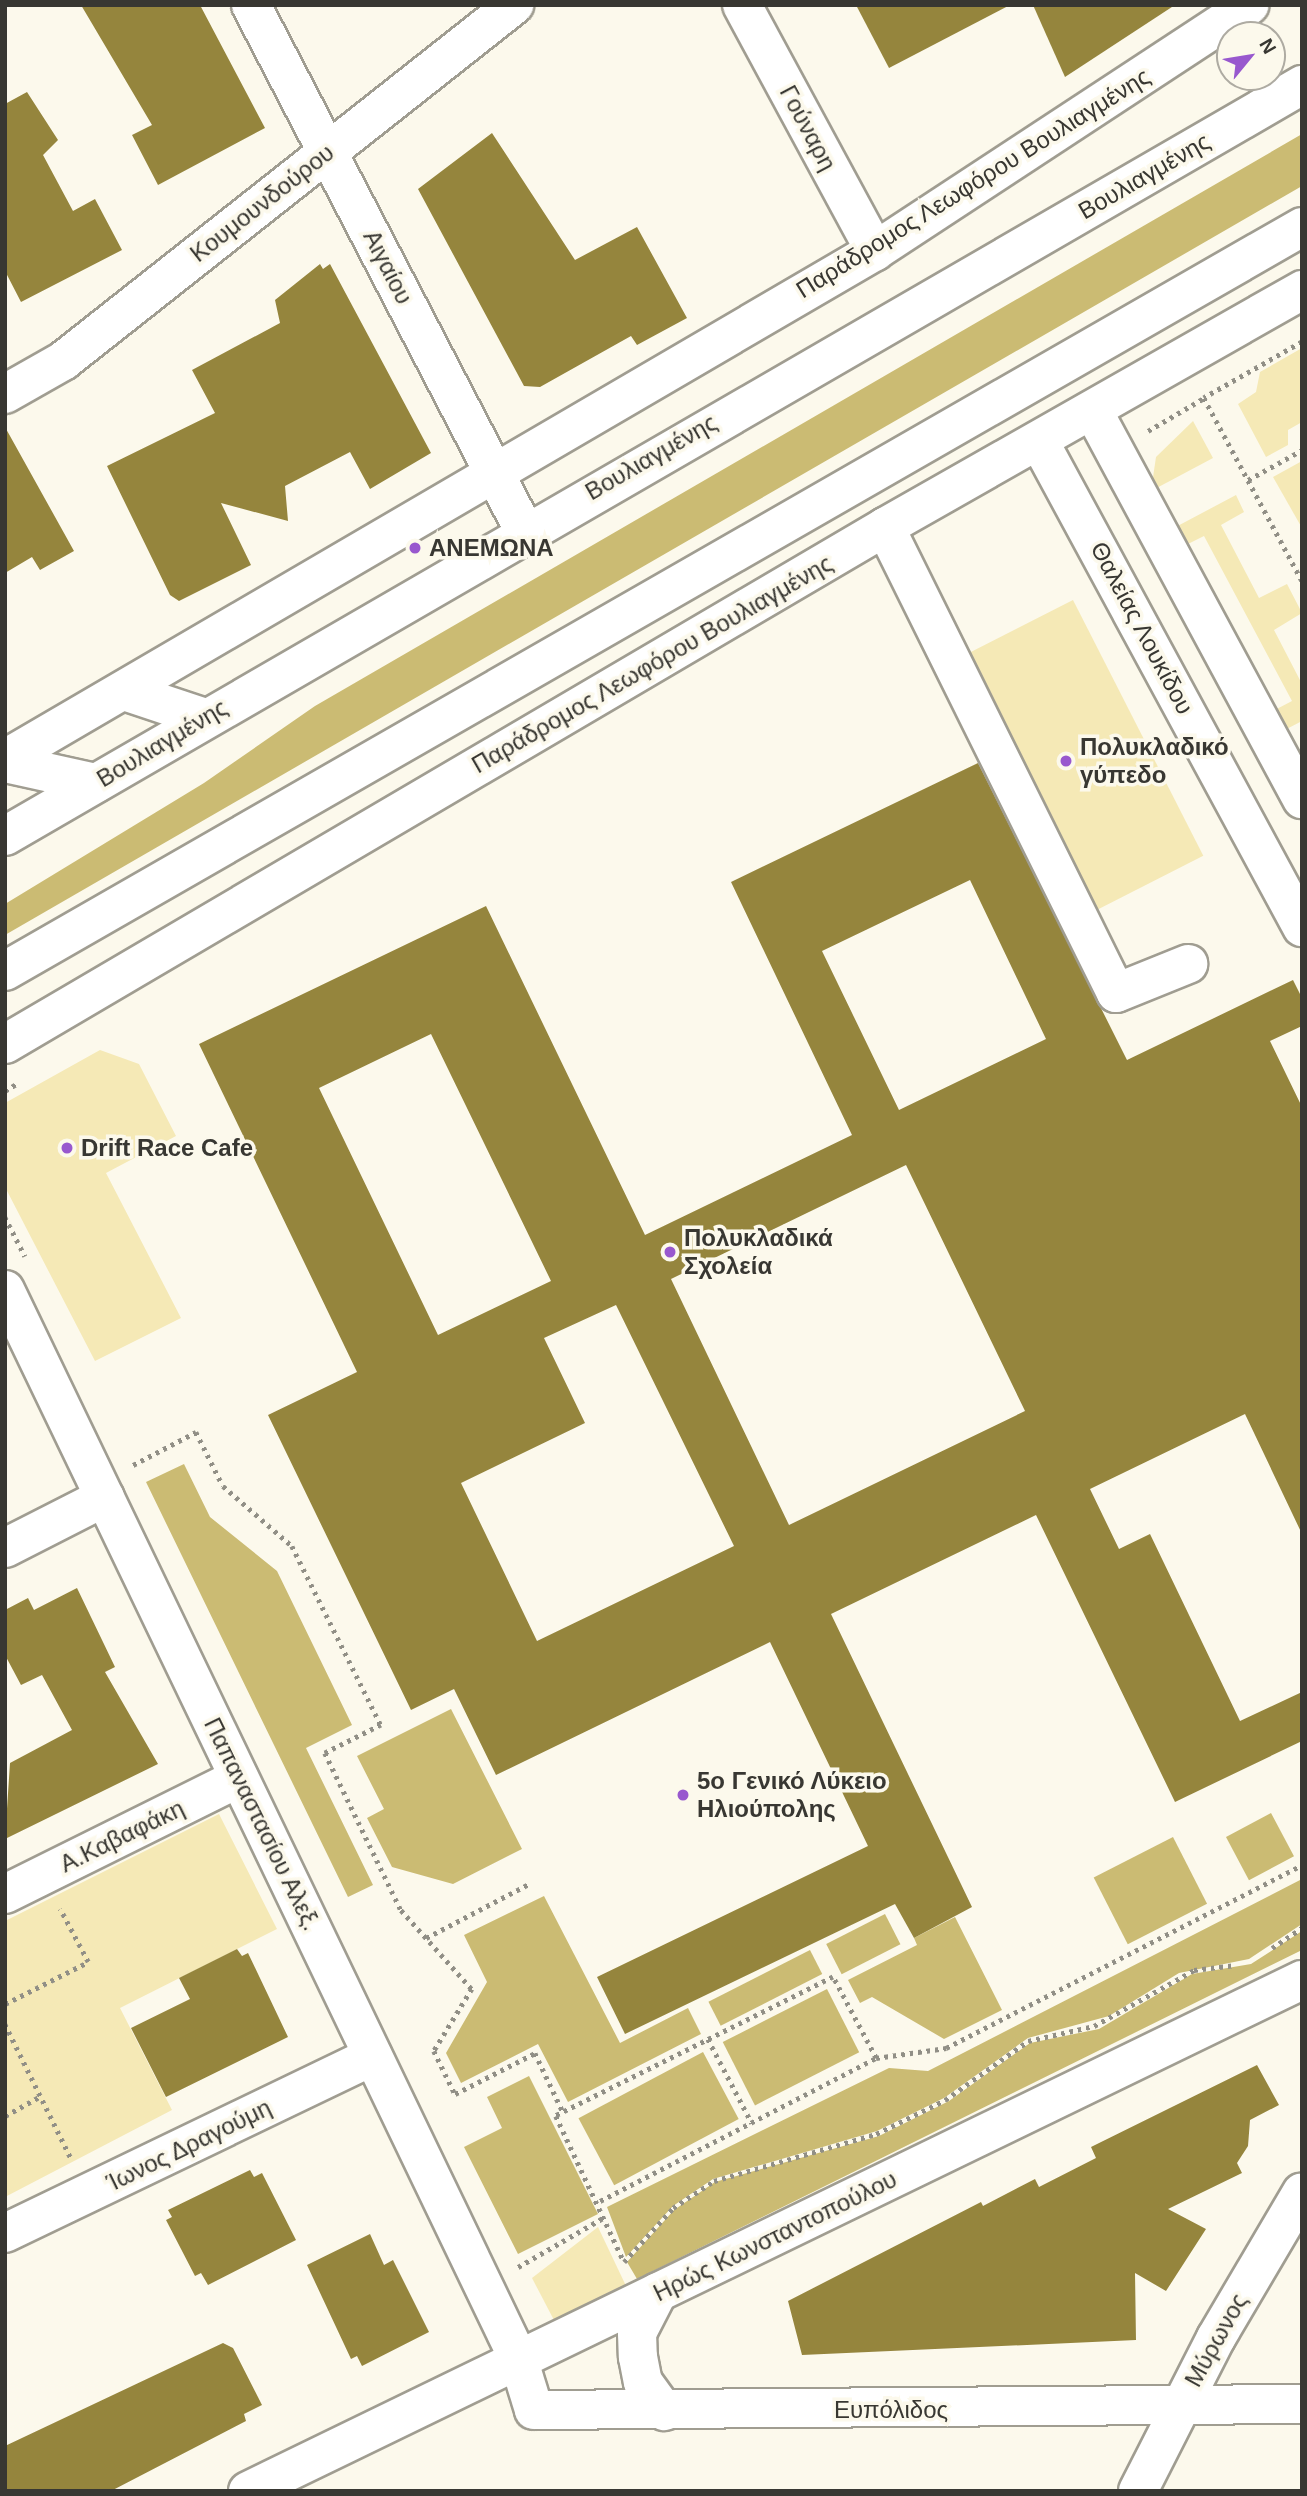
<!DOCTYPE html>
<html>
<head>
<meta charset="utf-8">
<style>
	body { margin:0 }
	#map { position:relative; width:1307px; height:2496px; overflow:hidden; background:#fcf9ec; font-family:Helvetica,sans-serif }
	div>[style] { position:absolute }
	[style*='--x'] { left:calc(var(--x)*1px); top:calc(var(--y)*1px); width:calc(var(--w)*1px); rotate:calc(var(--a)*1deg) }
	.green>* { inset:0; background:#f5e9b6; transform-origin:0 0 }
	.forest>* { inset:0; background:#cbbb73; transform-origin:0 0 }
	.building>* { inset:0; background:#95853d }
	.path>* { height:4.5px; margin-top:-2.25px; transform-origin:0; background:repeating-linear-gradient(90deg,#918f86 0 3.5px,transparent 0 8.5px) }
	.roads { filter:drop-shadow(2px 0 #a09d91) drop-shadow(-2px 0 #a09d91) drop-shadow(0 2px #a09d91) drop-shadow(0 -2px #a09d91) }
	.minor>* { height:38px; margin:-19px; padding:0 19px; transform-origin:19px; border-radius:19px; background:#fff }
	.major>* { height:38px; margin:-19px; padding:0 19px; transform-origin:19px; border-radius:19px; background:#fff }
	.dots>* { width:19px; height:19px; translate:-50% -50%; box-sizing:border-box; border:4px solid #fcf9ec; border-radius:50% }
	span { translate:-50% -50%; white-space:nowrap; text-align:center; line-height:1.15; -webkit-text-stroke:7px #fcf9ec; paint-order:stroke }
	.street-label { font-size:24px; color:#383732 }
	.poi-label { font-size:24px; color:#383732; font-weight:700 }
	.left { translate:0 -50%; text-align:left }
	.frame { position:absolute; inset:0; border:7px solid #383732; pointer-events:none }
	.north { position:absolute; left:1216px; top:21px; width:70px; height:70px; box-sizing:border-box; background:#fcf9ec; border:2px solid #aeaba2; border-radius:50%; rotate:60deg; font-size:19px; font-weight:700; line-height:28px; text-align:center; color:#383732 }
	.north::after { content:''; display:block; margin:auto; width:24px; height:32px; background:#9858ce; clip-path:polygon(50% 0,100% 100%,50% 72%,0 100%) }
</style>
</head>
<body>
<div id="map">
	<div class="green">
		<div style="clip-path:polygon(1302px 348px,1302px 422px,1288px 430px,1288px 445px,1266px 457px,1238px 404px,1256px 392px,1260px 372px)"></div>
		<div style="clip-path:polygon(1193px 421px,1213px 458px,1151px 491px,1156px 457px)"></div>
		<div style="clip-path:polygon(1302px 461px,1302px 528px,1273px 477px)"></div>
		<div style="clip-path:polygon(1236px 495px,1244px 512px,1221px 525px,1259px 598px,1287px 584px,1302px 613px,1274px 630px,1302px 684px,1302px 721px,1279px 733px,1269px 713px,1292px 701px,1204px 536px,1180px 548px,1170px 530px)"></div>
		<div style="left:1073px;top:600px;width:287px;height:151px;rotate:63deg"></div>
		<div style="clip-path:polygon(100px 1050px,139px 1064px,176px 1136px,106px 1173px,181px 1318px,95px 1361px,5px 1187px,5px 1103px)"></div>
		<div style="clip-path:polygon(219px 1814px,277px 1929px,120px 2008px,172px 2110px,5px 2197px,5px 1921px)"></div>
		<div style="clip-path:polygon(598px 2227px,627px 2288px,556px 2324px,532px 2278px)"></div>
	</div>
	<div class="forest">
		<div style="clip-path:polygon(1302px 134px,1302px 186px,5px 935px,5px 904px,204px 783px,315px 706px)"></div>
		<div style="clip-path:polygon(184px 1464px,210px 1517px,277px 1571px,352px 1725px,306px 1748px,373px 1885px,348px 1897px,146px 1482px)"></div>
		<div style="clip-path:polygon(451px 1709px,522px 1849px,453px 1884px,392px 1867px,367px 1818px,384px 1809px,357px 1756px)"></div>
		<div style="left:1271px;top:1813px;width:49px;height:51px;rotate:62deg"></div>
		<div style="left:1173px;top:1837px;width:75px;height:89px;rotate:63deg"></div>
		<div style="clip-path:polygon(1302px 1879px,1302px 1924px,1249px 1959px,1179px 1973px,1109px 2016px,1028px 2038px,944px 2098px,877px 2131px,713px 2179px,673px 2206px,626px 2257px,607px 2207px,889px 2068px,928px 2071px)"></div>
		<div style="clip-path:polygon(544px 1896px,620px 2043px,688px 2008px,701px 2034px,568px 2102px,538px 2044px,461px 2083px,446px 2053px,487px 1982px,464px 1935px)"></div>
		<div style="left:885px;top:1914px;width:34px;height:66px;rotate:63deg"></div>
		<div style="clip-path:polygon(955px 1917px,1002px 2010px,944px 2039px,872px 1997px,860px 2003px,848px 1980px,917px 1945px,914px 1938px)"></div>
		<div style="clip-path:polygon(1302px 1931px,1302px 1950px,637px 2279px,627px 2262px,674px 2210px,715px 2182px,879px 2136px,949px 2101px,1030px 2043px,1099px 2029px,1192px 1974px,1251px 1964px)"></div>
		<div style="left:810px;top:1950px;width:27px;height:114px;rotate:63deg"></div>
		<div style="left:827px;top:1989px;width:71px;height:117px;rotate:63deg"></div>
		<div style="left:703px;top:2052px;width:76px;height:141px;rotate:62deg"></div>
		<div style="clip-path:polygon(529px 2076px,598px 2214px,518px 2254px,464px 2147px,502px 2128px,487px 2097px)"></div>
	</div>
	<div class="building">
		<div style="clip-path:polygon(81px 5px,200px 5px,265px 128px,158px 185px,132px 135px,152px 125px)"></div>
		<div style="clip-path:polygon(856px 5px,1010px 5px,889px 68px)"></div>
		<div style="clip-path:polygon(1033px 5px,1175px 5px,1065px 77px)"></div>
		<div style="clip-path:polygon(27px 92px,58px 140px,43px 155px,73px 211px,95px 199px,122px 250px,21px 302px,5px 271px,5px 104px)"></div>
		<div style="clip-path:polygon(492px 133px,575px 260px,637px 227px,687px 318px,637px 345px,631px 336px,540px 387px,524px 386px,418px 189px)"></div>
		<div style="clip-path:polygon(320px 264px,323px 269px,330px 264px,431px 453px,370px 489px,350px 452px,285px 486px,288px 521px,221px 503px,251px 565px,179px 601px,170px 595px,107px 466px,215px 413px,192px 370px,280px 323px,275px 300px)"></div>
		<div style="clip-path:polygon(5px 427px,74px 551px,40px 570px,32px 557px,5px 573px)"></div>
		<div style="clip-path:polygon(evenodd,978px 763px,1127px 1060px,1293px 980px,1302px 998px,1302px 1026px,1270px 1041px,1302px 1107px,1302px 1534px,1245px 1414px,1090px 1489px,1119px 1549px,1150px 1534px,1240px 1721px,1302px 1692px,1302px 1741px,1175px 1802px,1036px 1515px,831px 1614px,972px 1907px,914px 1938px,895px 1904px,625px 2034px,597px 1977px,868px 1846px,770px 1642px,496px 1775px,454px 1689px,411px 1710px,268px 1415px,357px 1372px,199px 1044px,486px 906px,645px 1235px,852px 1135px,731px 882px,978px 763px,970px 880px,1046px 1039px,899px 1110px,822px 951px,970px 880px,978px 763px,431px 1034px,551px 1281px,438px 1335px,319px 1088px,431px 1034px,978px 763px,906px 1165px,1025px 1411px,789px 1525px,671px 1279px,906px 1165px,978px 763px,616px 1305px,734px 1546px,537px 1641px,461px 1483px,585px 1423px,544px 1338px,616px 1305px)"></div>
		<div style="clip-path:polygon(77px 1588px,115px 1667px,105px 1672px,158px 1764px,5px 1839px,10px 1763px,72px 1730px,42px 1675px,21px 1685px,5px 1655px,5px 1610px,28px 1598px,34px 1610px)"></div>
		<div style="clip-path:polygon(237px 1949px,242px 1956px,248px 1953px,288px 2037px,166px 2097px,131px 2028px,190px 1999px,179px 1978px)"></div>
		<div style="clip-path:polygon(1257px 2065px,1279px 2105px,1250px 2120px,1248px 2146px,1237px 2163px,1242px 2173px,1168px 2209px,1206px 2229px,1166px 2291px,1135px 2273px,1136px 2340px,802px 2355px,788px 2301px,981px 2202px,983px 2206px,1035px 2179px,1039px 2187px,1096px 2158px,1091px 2147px)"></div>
		<div style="clip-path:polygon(250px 2170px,254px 2177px,262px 2173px,296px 2240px,208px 2285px,201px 2273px,195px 2276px,166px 2220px,172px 2217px,168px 2210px)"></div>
		<div style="clip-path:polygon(370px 2234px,384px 2265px,393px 2260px,429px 2332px,362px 2366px,357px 2356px,351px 2359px,307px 2265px)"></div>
		<div style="clip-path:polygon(223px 2343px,233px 2348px,262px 2405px,244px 2414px,246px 2421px,111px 2491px,5px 2491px,5px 2446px)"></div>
	</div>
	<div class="path">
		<div style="--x:1302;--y:342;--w:113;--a:150.3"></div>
		<div style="--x:1204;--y:398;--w:208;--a:61.8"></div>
		<div style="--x:1148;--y:431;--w:65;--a:-30.5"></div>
		<div style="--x:1248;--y:480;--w:62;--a:-29.1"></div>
		<div style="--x:5;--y:1091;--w:13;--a:-32"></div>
		<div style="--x:5;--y:1217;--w:44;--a:62.9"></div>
		<div style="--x:133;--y:1465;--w:71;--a:-27.6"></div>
		<div style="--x:196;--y:1432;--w:60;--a:63.4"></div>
		<div style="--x:223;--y:1486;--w:91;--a:41"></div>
		<div style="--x:292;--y:1546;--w:200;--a:63.6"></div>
		<div style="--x:381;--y:1725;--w:63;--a:153.4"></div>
		<div style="--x:325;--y:1753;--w:174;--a:64.2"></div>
		<div style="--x:401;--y:1910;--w:106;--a:48.1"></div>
		<div style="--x:472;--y:1989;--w:73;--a:121.5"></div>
		<div style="--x:434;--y:2051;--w:48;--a:64"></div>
		<div style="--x:455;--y:2094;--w:90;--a:-27.1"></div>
		<div style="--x:535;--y:2053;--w:65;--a:64.6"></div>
		<div style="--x:426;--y:1938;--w:116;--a:-27.7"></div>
		<div style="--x:1272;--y:1948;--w:36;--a:-34"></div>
		<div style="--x:5;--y:2004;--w:93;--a:-26.8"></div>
		<div style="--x:88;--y:1962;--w:60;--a:-117.8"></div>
		<div style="--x:5;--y:2024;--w:149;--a:63.8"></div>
		<div style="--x:708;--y:2039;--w:95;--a:62.4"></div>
		<div style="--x:876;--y:2058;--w:92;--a:-118"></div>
		<div style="--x:833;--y:1977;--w:310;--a:153.4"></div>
		<div style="--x:556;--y:2116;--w:161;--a:65"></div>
		<div style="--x:624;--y:2262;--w:73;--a:-47.8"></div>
		<div style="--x:673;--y:2208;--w:49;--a:-33.4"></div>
		<div style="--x:714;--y:2181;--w:169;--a:-16.2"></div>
		<div style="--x:876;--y:2134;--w:77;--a:-26.2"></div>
		<div style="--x:945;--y:2100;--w:102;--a:-35.4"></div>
		<div style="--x:1028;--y:2041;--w:68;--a:-12.8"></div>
		<div style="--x:1094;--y:2026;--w:115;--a:-29.2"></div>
		<div style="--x:1194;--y:1970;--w:42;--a:-6.8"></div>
		<div style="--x:5;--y:2116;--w:41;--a:-29.1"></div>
		<div style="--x:600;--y:2201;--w:311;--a:-27.4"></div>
		<div style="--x:876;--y:2058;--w:71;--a:-8.1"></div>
		<div style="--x:946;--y:2048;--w:400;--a:-27.2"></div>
		<div style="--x:518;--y:2267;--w:98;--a:-30"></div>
	</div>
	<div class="roads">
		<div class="minor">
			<div style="--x:251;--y:5;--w:592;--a:62.53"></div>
			<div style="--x:742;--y:5;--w:280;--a:61.6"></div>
			<div style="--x:5;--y:394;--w:67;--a:-29.6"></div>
			<div style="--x:63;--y:361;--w:575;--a:-38.29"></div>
			<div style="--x:1093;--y:411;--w:441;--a:61.7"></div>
			<div style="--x:1039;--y:441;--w:553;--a:61.58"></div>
			<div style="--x:885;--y:527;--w:520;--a:63.63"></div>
			<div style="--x:1116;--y:993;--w:78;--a:-21.9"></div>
			<div style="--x:5;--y:759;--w:1007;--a:-30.28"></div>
			<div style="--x:875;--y:251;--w:448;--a:-33.3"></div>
			<div style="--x:5;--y:1044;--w:1021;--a:-30.43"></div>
			<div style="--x:885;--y:527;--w:480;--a:-29.6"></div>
			<div style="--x:5;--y:1290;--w:1185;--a:64.34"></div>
			<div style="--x:518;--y:2358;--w:54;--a:72.9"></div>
			<div style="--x:534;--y:2410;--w:768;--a:-0.45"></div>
			<div style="--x:5;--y:1548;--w:112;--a:-27"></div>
			<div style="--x:5;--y:1894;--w:261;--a:-26.4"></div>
			<div style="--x:5;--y:2233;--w:408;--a:-25.7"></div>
			<div style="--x:658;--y:2292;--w:46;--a:117.1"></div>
			<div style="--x:637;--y:2333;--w:24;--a:88"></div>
			<div style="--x:638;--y:2357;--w:25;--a:79"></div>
			<div style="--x:643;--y:2382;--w:36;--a:54"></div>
			<div style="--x:248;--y:2491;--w:1171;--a:-25.87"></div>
			<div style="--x:1138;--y:2491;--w:172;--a:-63"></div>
			<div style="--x:1216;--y:2338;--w:169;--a:-59.5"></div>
		</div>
		<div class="major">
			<div style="--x:124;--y:691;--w:85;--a:18.4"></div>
			<div style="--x:5;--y:763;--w:93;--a:12.4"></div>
			<div style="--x:5;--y:836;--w:1499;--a:-30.07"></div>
			<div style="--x:5;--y:971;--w:1495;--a:-29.84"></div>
		</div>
	</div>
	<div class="dots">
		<div style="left:415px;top:548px;background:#9858ce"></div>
		<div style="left:1066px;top:761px;background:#9858ce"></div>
		<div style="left:67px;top:1148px;background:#9858ce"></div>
		<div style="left:670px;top:1252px;background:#9858ce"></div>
		<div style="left:683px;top:1795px;background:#9858ce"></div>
	</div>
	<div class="street-label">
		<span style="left:808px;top:128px;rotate:62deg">Γούναρη</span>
		<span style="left:1144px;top:176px;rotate:-30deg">Βουλιαγμένης</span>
		<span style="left:973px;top:183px;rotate:-32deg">Παράδρομος Λεωφόρου Βουλιαγμένης</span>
		<span style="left:262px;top:203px;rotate:-38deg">Κουμουνδούρου</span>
		<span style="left:388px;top:267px;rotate:63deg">Αιγαίου</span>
		<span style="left:651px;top:457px;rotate:-30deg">Βουλιαγμένης</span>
		<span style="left:1142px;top:628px;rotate:62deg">Θαλείας Λουκίδου</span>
		<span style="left:652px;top:664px;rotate:-30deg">Παράδρομος Λεωφόρου Βουλιαγμένης</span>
		<span style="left:162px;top:743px;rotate:-31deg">Βουλιαγμένης</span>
		<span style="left:262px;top:1824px;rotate:64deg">Παπαναστασίου Αλεξ.</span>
		<span style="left:122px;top:1836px;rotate:-26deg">Α.Καβαφάκη</span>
		<span style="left:189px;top:2145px;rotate:-26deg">Ίωνος Δραγούμη</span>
		<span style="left:775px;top:2236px;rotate:-26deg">Ηρώς Κωνσταντοπούλου</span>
		<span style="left:1216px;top:2340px;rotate:-61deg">Μύρωνος</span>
		<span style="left:891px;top:2410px">Ευπόλιδος</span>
	</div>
	<div class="poi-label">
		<span class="left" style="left:429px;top:548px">ΑΝΕΜΩΝΑ</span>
		<span class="left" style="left:1080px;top:761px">Πολυκλαδικό<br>γύπεδο</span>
		<span class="left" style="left:81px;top:1148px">Drift Race Cafe</span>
		<span class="left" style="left:684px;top:1252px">Πολυκλαδικά<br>Σχολεία</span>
		<span class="left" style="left:697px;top:1795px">5ο Γενικό Λύκειο<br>Ηλιούπολης</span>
	</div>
	<div class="frame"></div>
	<div class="north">N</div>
</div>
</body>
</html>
